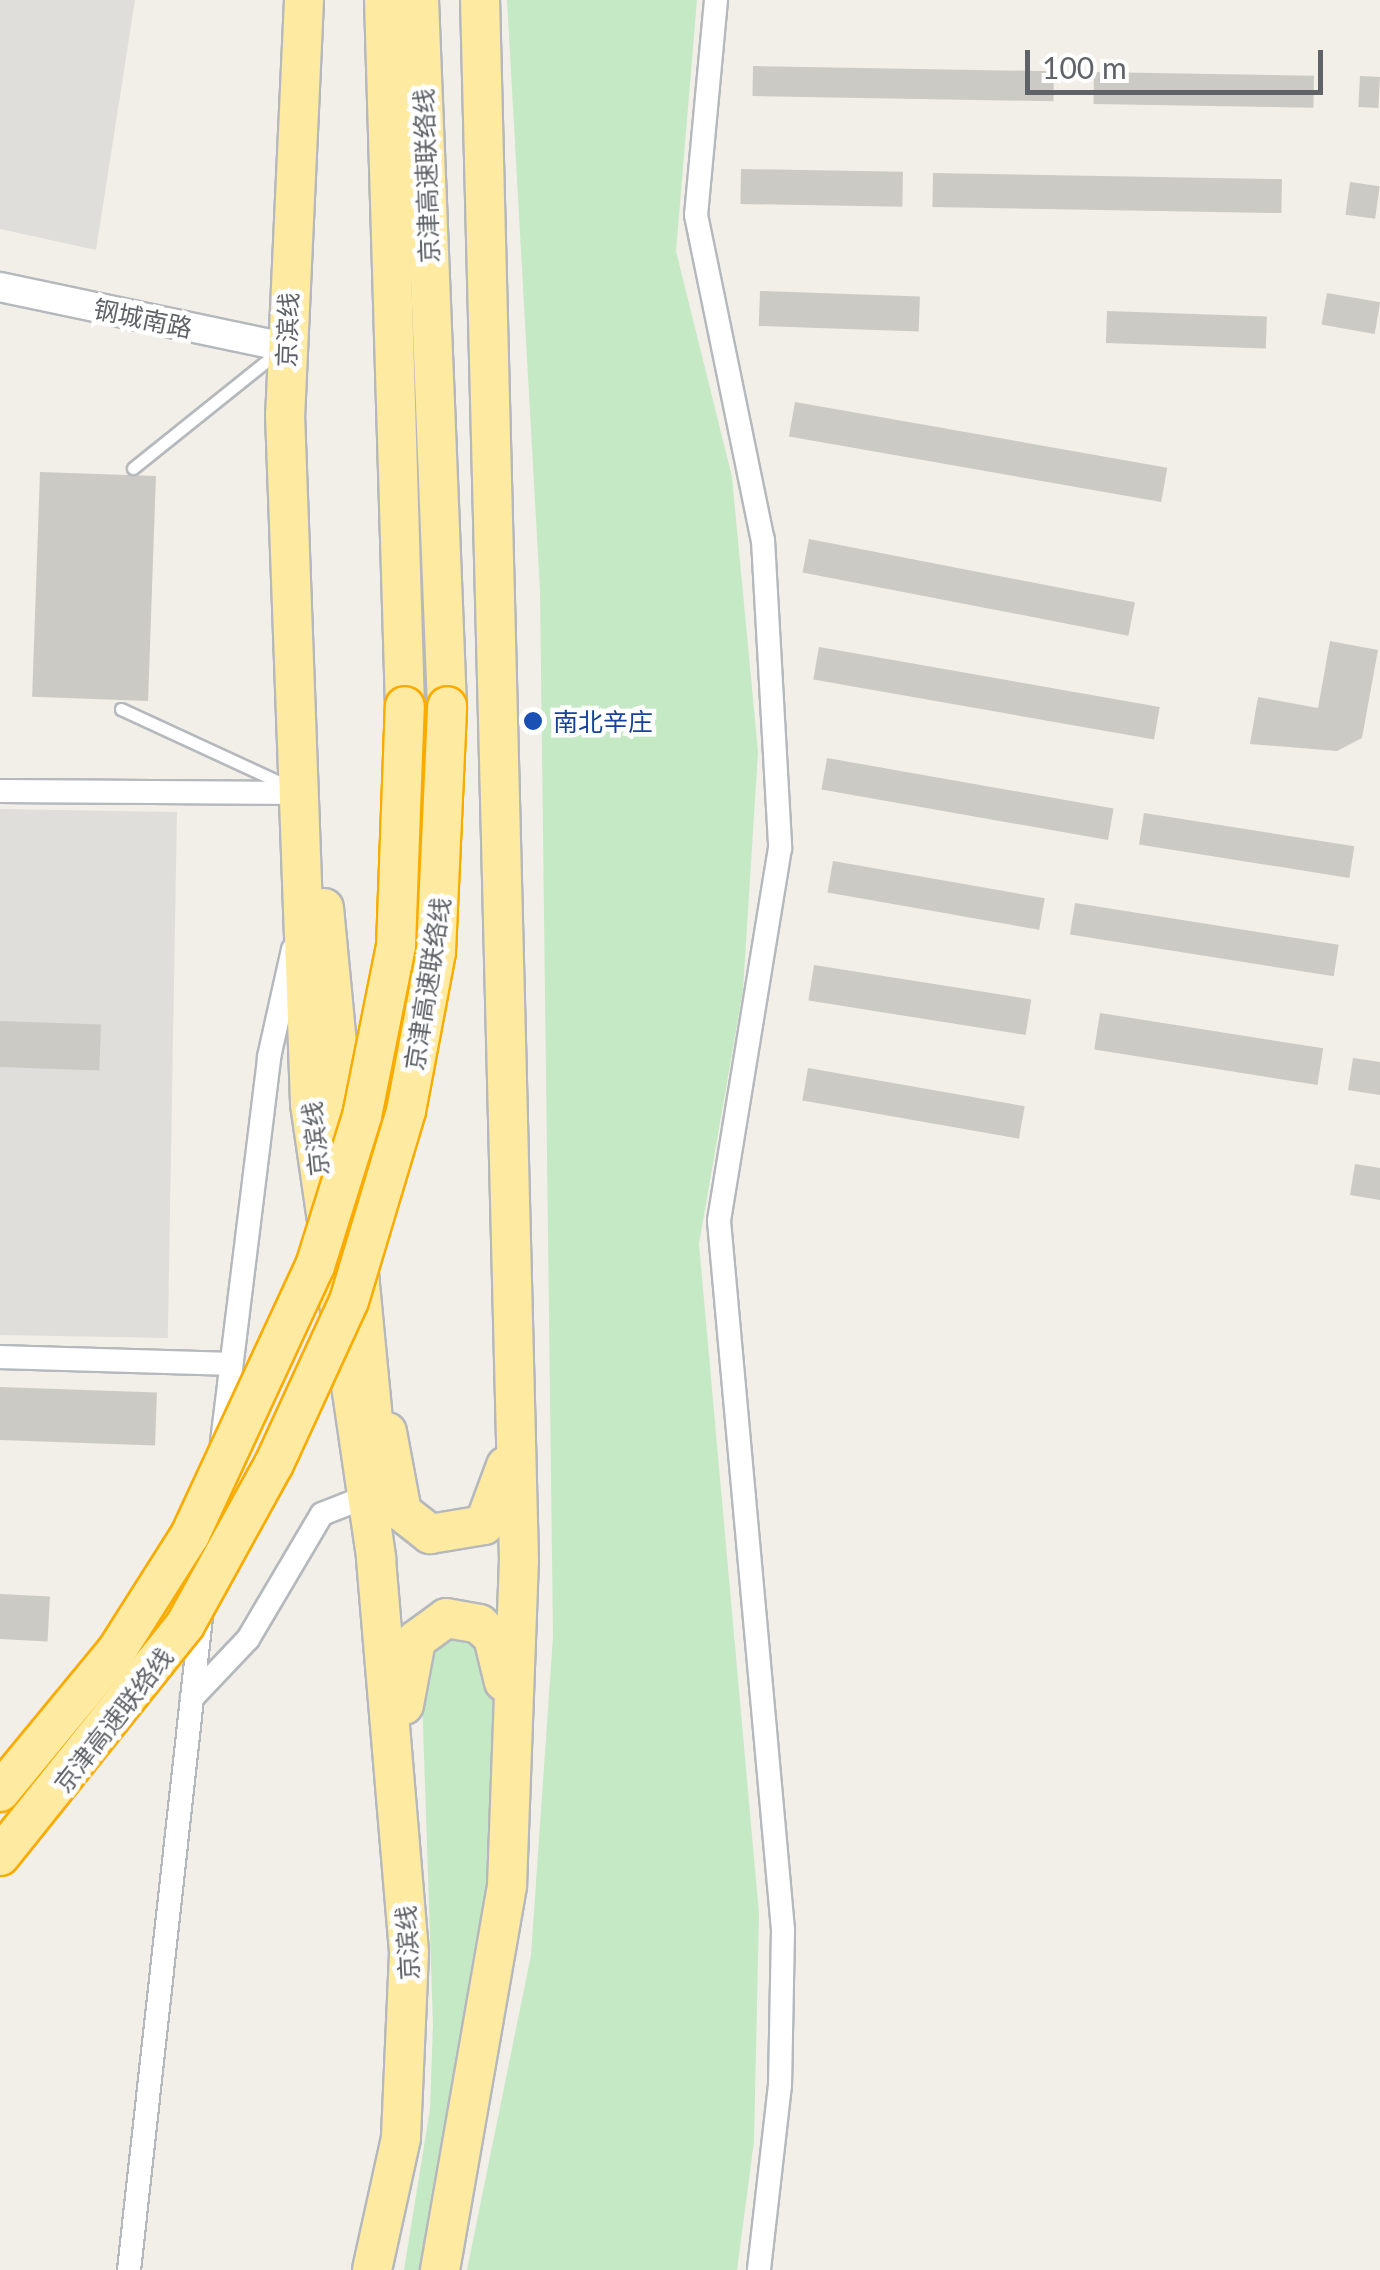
<!DOCTYPE html>
<html>
<head>
<meta charset="utf-8">
<style>
	body { margin:0 }
	#map { position:relative; width:1380px; height:2270px; overflow:hidden; background:#f1efe8; font-family:Lato,"Noto Sans SC",sans-serif }
	div>[style] { position:absolute }
	[style*='--x'] { left:calc(var(--x)*1px); top:calc(var(--y)*1px); width:calc(var(--w)*1px); rotate:calc(var(--a)*1deg) }
	.industrial>* { inset:0; background:#e0deda; transform-origin:0 0 }
	.green>* { inset:0; background:#c5e8c5 }
	.building>* { inset:0; background:#cccac5; transform-origin:0 0 }
	.roads { filter:drop-shadow(2px 0 #b5b8bc) drop-shadow(-2px 0 #b5b8bc) drop-shadow(0 2px #b5b8bc) drop-shadow(0 -2px #b5b8bc) }
	.service>* { height:11px; margin:-5.5px; padding:0 5.5px; transform-origin:5.5px; border-radius:5.5px; background:#fff }
	.minor>* { height:22px; margin:-11px; padding:0 11px; transform-origin:11px; border-radius:11px; background:#fff }
	.tertiary>* { height:28px; margin:-14px; padding:0 14px; transform-origin:14px; border-radius:14px; background:#fff }
	.trunk>* { height:38px; margin:-19px; padding:0 19px; transform-origin:19px; border-radius:19px; background:#feeaa1 }
	.bridges { filter:drop-shadow(2px 0 #f9ab00) drop-shadow(-2px 0 #f9ab00) drop-shadow(0 2px #f9ab00) drop-shadow(0 -2px #f9ab00) }
	.trunk-bridge>* { height:38px; margin:-19px; padding:0 19px; transform-origin:19px; border-radius:19px; background:#feeaa1 }
	.dots>* { width:28px; height:28px; translate:-50% -50%; box-sizing:border-box; border:5px solid #fff; border-radius:50% }
	span { translate:-50% -50%; white-space:nowrap; text-align:center; line-height:1.15; -webkit-text-stroke:9px #fff; paint-order:stroke }
	.street-label { font-size:25px; color:#5f6368 }
	.transit-label { font-size:25px; color:#164399 }
	.left { translate:0 -50%; text-align:left }
	.scale { position:absolute; left:1025px; top:50px; width:298px; height:45px; box-sizing:border-box; border:5px solid #5f6368; border-top:0; padding-left:12px; font-size:30px; line-height:35px; white-space:nowrap; color:#5f6368; -webkit-text-stroke:8px #fff; paint-order:stroke }
</style>
</head>
<body>
<div id="map">
	<div class="industrial">
		<div style="clip-path:polygon(0 0,135px 0,96px 250px,0 229px)"></div>
		<div style="left:0;top:809px;width:177px;height:526px;rotate:1deg"></div>
	</div>
	<div class="green">
		<div style="clip-path:polygon(507px 0,697px 0,676px 251px,732px 477px,758px 752px,743px 990px,699px 1244px,759px 1914px,754px 2141px,737px 2270px,467px 2270px,531px 1955px,553px 1637px,540px 591px)"></div>
		<div style="clip-path:polygon(448px 1634px,477px 1638px,493px 1672px,492px 1853px,435px 2213px,419px 2270px,404px 2270px,430px 2109px,433px 2024px,421px 1665px)"></div>
	</div>
	<div class="building">
		<div style="left:753px;top:66px;width:301px;height:30px;rotate:1deg"></div>
		<div style="left:1094px;top:72px;width:220px;height:32px;rotate:1deg"></div>
		<div style="left:1360px;top:76px;width:20px;height:31px;rotate:3deg"></div>
		<div style="left:741px;top:169px;width:162px;height:35px;rotate:1deg"></div>
		<div style="left:933px;top:173px;width:349px;height:34px;rotate:1deg"></div>
		<div style="left:1350px;top:182px;width:30px;height:33px;rotate:8deg"></div>
		<div style="left:760px;top:291px;width:160px;height:35px;rotate:2deg"></div>
		<div style="left:1327px;top:293px;width:54px;height:32px;rotate:10deg"></div>
		<div style="left:1107px;top:311px;width:160px;height:32px;rotate:2deg"></div>
		<div style="left:795px;top:402px;width:378px;height:35px;rotate:10deg"></div>
		<div style="left:40px;top:472px;width:116px;height:225px;rotate:2deg"></div>
		<div style="left:809px;top:539px;width:332px;height:34px;rotate:11deg"></div>
		<div style="clip-path:polygon(1330px 641px,1378px 650px,1362px 738px,1337px 751px,1250px 744px,1258px 697px,1318px 708px)"></div>
		<div style="left:819px;top:647px;width:346px;height:33px;rotate:10deg"></div>
		<div style="left:827px;top:758px;width:291px;height:32px;rotate:10deg"></div>
		<div style="left:1144px;top:813px;width:213px;height:32px;rotate:9deg"></div>
		<div style="left:833px;top:861px;width:215px;height:32px;rotate:10deg"></div>
		<div style="left:1075px;top:903px;width:267px;height:32px;rotate:9deg"></div>
		<div style="left:814px;top:965px;width:220px;height:36px;rotate:9deg"></div>
		<div style="left:1100px;top:1013px;width:226px;height:37px;rotate:9deg"></div>
		<div style="left:0;top:1021px;width:101px;height:46px;rotate:2deg"></div>
		<div style="clip-path:polygon(1353px 1058px,1380px 1062px,1380px 1095px,1348px 1090px)"></div>
		<div style="left:808px;top:1068px;width:220px;height:33px;rotate:10deg"></div>
		<div style="clip-path:polygon(1355px 1164px,1380px 1168px,1380px 1200px,1350px 1195px)"></div>
		<div style="left:0;top:1387px;width:157px;height:53px;rotate:2deg"></div>
		<div style="left:0;top:1594px;width:50px;height:45px;rotate:3deg"></div>
	</div>
	<div class="roads">
		<div class="service">
			<div style="--x:133;--y:468;--w:186;--a:-38.7"></div>
			<div style="--x:121;--y:709;--w:186;--a:24.8"></div>
		</div>
		<div class="minor">
			<div style="--x:716;--y:0;--w:216;--a:95.3"></div>
			<div style="--x:696;--y:215;--w:332;--a:78.4"></div>
			<div style="--x:763;--y:540;--w:308;--a:86.8"></div>
			<div style="--x:780;--y:848;--w:378;--a:99.3"></div>
			<div style="--x:719;--y:1221;--w:712;--a:84.84"></div>
			<div style="--x:783;--y:1930;--w:155;--a:91.1"></div>
			<div style="--x:780;--y:2085;--w:186;--a:96.5"></div>
			<div style="--x:0;--y:791;--w:302;--a:0.4"></div>
			<div style="--x:0;--y:1357;--w:231;--a:1.7"></div>
			<div style="--x:222;--y:1442;--w:388;--a:-83"></div>
			<div style="--x:269;--y:1057;--w:110;--a:-77.4"></div>
			<div style="--x:192;--y:1698;--w:81;--a:-46.5"></div>
			<div style="--x:248;--y:1639;--w:145;--a:-59.4"></div>
			<div style="--x:322;--y:1514;--w:41;--a:-21.5"></div>
			<div style="--x:129;--y:2270;--w:666;--a:-83.71"></div>
		</div>
		<div class="tertiary">
			<div style="--x:0;--y:287;--w:291;--a:11.9"></div>
		</div>
		<div class="trunk">
			<div style="--x:304;--y:0;--w:414;--a:92.6"></div>
			<div style="--x:285;--y:414;--w:690;--a:87.92"></div>
			<div style="--x:310;--y:1104;--w:460;--a:81.7"></div>
			<div style="--x:376;--y:1559;--w:395;--a:85.2"></div>
			<div style="--x:409;--y:1953;--w:185;--a:92.5"></div>
			<div style="--x:401;--y:2138;--w:135;--a:102.4"></div>
			<div style="--x:384;--y:0;--w:706;--a:88.3"></div>
			<div style="--x:419;--y:0;--w:707;--a:87.73"></div>
			<div style="--x:324;--y:908;--w:556;--a:84.53"></div>
			<div style="--x:387;--y:1432;--w:81;--a:79.4"></div>
			<div style="--x:402;--y:1512;--w:36;--a:38"></div>
			<div style="--x:430;--y:1534;--w:55;--a:-9.5"></div>
			<div style="--x:484;--y:1525;--w:63;--a:-69.6"></div>
			<div style="--x:404;--y:1705;--w:66;--a:-79.5"></div>
			<div style="--x:416;--y:1640;--w:37;--a:-36"></div>
			<div style="--x:446;--y:1618;--w:34;--a:10"></div>
			<div style="--x:479;--y:1624;--w:19;--a:43"></div>
			<div style="--x:493;--y:1637;--w:46;--a:76.3"></div>
			<div style="--x:440;--y:2270;--w:390;--a:-80.1"></div>
			<div style="--x:507;--y:1886;--w:325;--a:-87.9"></div>
			<div style="--x:519;--y:1561;--w:1561;--a:-91.43"></div>
		</div>
	</div>
	<div class="bridges">
		<div class="trunk-bridge">
			<div style="--x:0;--y:1792;--w:184;--a:-50.5"></div>
			<div style="--x:117;--y:1650;--w:136;--a:-57.6"></div>
			<div style="--x:190;--y:1535;--w:297;--a:-65.1"></div>
			<div style="--x:315;--y:1266;--w:157;--a:-72.6"></div>
			<div style="--x:362;--y:1116;--w:173;--a:-78.7"></div>
			<div style="--x:396;--y:946;--w:240;--a:-87.9"></div>
			<div style="--x:0;--y:1856;--w:296;--a:-51.3"></div>
			<div style="--x:185;--y:1625;--w:184;--a:-61.1"></div>
			<div style="--x:274;--y:1464;--w:179;--a:-65.3"></div>
			<div style="--x:349;--y:1301;--w:198;--a:-73.3"></div>
			<div style="--x:406;--y:1111;--w:162;--a:-79.3"></div>
			<div style="--x:436;--y:952;--w:246;--a:-87.4"></div>
		</div>
	</div>
	<div class="dots">
		<div style="left:533px;top:721px;background:#1a4fb4"></div>
	</div>
	<div class="street-label">
		<span style="left:426px;top:176px;rotate:-92deg">京津高速联络线</span>
		<span style="left:143px;top:318px;rotate:12deg">钢城南路</span>
		<span style="left:287px;top:330px;rotate:-88deg">京滨线</span>
		<span style="left:427px;top:984px;rotate:-81deg">京津高速联络线</span>
		<span style="left:315px;top:1139px;rotate:-96deg">京滨线</span>
		<span style="left:113px;top:1720px;rotate:-52deg">京津高速联络线</span>
		<span style="left:407px;top:1943px;rotate:-93deg">京滨线</span>
	</div>
	<div class="transit-label">
		<span class="left" style="left:553px;top:721px">南北辛庄</span>
	</div>
	<div class="scale">100 m</div>
</div>
</body>
</html>
